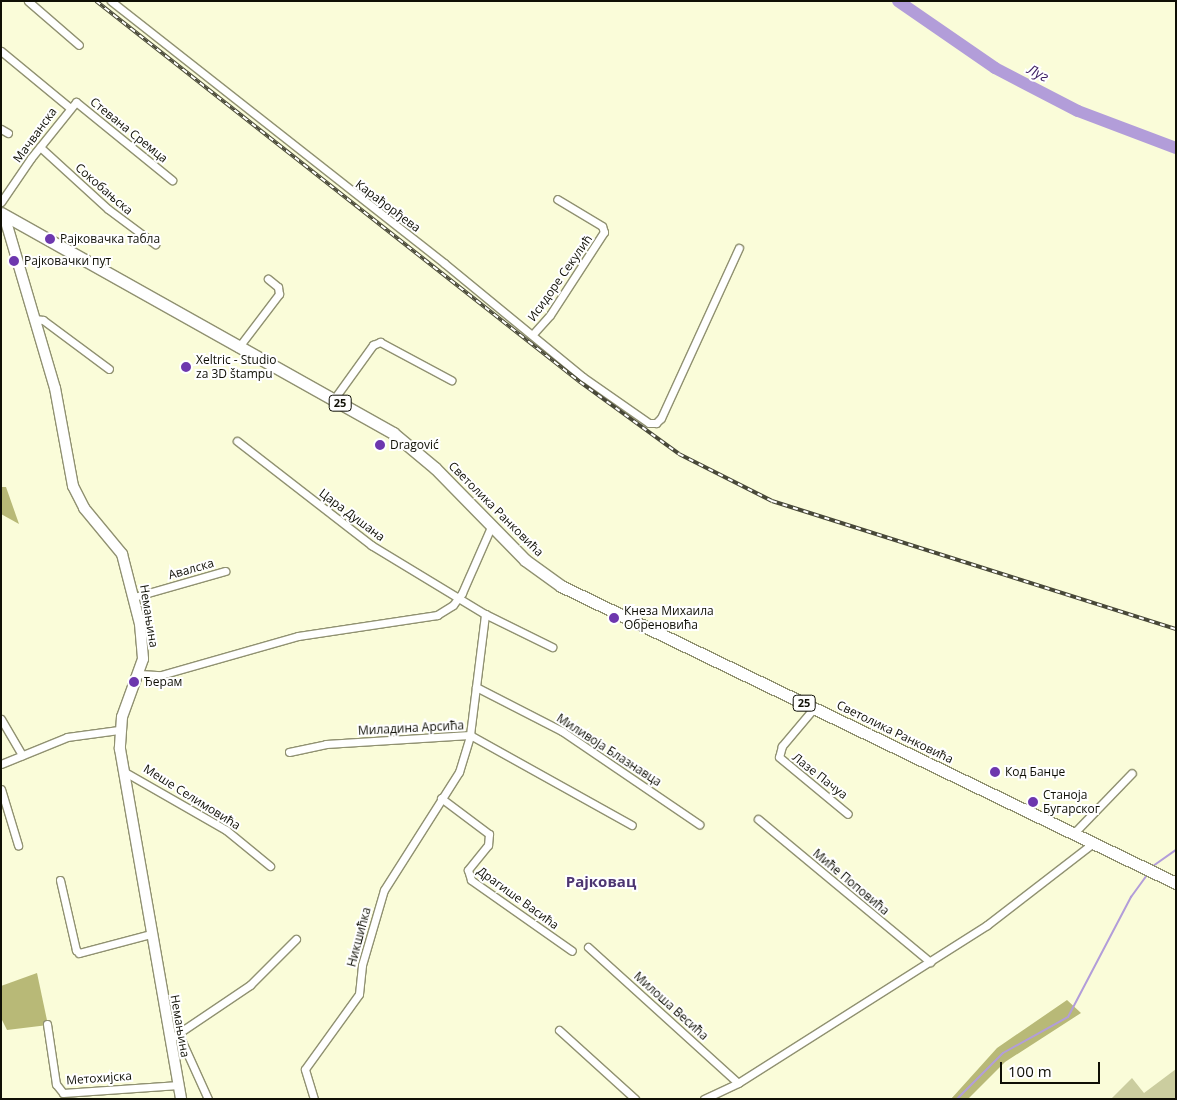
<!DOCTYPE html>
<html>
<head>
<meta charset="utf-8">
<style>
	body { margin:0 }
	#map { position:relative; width:1177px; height:1100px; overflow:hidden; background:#fafcd9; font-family:"Open Sans",sans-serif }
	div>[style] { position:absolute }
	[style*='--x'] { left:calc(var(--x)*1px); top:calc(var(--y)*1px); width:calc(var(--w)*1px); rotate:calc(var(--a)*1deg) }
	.green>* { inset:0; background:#cbcd9f }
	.forest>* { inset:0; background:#b8b977 }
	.stream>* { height:2px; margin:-1px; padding:0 1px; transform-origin:1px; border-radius:1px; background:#b29dd9 }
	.river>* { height:12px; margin:-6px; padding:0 6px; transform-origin:6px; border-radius:6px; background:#b29dd9 }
	.roads { filter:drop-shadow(1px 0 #909171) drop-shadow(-1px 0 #909171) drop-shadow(0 1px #909171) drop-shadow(0 -1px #909171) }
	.street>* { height:7px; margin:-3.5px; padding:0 3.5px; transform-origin:3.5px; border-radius:3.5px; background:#fff }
	.secondary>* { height:10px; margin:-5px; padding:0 5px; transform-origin:5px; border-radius:5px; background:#fff }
	.primary>* { height:11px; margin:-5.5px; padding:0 5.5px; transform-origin:5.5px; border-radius:5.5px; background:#fff }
	.rail>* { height:4px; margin-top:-2px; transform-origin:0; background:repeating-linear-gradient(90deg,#fff 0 5.5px,#484838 0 11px); box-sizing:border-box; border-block:1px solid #484838 }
	.dots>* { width:14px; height:14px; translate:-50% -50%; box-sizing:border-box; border:2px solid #fff; border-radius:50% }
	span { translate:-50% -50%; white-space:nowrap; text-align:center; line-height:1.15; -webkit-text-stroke:4px #fff; paint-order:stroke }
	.shield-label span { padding:1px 4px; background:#fff; border:1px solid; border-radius:4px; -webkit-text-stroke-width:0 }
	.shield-label { font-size:11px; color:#0f0f05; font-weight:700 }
	.street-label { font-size:12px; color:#0f0f05 }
	.poi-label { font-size:12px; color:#0f0f05 }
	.left { translate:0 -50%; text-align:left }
	.water-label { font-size:14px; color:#3b1c61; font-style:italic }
	.quarter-label { font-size:15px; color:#4d3571; font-weight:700 }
	.frame { position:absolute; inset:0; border:2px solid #0f0f05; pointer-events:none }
	.scale { position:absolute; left:1000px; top:1062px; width:100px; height:22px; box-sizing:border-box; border:2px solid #0f0f05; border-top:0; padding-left:6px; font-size:15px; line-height:18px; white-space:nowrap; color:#0f0f05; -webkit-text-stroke:4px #fff; paint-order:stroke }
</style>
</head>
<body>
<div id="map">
	<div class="green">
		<div style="clip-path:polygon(1176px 1069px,1176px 1099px,1111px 1099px,1132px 1078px,1144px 1093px)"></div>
	</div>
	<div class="forest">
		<div style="clip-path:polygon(1px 487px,6px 487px,19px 524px,1px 514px)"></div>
		<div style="clip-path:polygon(37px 973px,48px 1025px,7px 1030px,1px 1018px,1px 986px)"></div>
		<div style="clip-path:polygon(1067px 1000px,1081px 1013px,1005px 1062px,968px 1099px,951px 1099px,997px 1048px)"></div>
	</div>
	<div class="stream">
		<div style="--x:1153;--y:866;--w:28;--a:-35"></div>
		<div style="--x:957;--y:1099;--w:65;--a:-45"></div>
		<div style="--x:1003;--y:1053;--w:74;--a:-29"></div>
		<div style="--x:1068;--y:1017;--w:136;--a:-62.3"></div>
		<div style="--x:1131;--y:897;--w:26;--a:-54"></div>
	</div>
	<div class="river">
		<div style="--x:898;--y:1;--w:118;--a:34.6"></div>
		<div style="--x:995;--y:68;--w:93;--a:27.4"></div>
		<div style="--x:1078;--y:111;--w:105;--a:20.7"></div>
	</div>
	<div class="roads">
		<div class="street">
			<div style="--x:28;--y:1;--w:67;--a:40.8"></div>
			<div style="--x:111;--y:1;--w:424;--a:38.2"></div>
			<div style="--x:444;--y:263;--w:180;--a:39.4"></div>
			<div style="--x:583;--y:377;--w:80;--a:34.9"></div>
			<div style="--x:649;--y:423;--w:7;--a:0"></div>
			<div style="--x:656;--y:423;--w:7;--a:-45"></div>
			<div style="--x:661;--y:418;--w:187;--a:-65.4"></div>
			<div style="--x:1;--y:51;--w:88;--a:39.5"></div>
			<div style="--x:1;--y:129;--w:8;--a:30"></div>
			<div style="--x:40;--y:147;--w:92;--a:42.4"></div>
			<div style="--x:108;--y:209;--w:59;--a:36.7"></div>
			<div style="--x:1;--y:202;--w:53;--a:-55.7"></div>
			<div style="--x:31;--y:158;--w:72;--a:-51.2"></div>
			<div style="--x:76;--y:102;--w:124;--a:39.1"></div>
			<div style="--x:35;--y:319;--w:8;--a:7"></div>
			<div style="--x:43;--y:320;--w:82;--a:36.6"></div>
			<div style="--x:533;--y:334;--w:25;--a:-48"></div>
			<div style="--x:550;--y:315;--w:99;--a:-57"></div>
			<div style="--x:604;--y:232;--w:6;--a:-108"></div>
			<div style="--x:602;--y:226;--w:52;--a:-149"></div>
			<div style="--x:238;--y:348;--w:68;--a:-52.8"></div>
			<div style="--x:279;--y:294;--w:7;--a:-98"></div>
			<div style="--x:278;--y:287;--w:13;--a:-141"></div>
			<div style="--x:334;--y:399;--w:67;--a:-54.2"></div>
			<div style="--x:373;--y:345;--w:8;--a:-23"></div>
			<div style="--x:380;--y:342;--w:81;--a:28.2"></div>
			<div style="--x:237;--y:441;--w:170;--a:37.8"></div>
			<div style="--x:371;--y:545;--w:133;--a:31.2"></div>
			<div style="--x:485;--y:614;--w:75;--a:26.2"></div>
			<div style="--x:134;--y:597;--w:95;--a:-15.9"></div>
			<div style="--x:139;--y:674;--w:22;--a:3"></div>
			<div style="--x:161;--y:675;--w:142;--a:-15.9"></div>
			<div style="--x:298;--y:636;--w:141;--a:-8.6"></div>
			<div style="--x:437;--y:615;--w:19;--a:-32"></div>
			<div style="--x:453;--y:605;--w:15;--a:-53"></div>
			<div style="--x:462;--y:593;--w:72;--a:-66.3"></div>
			<div style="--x:476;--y:687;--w:97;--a:27.1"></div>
			<div style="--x:562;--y:731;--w:166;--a:34.2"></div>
			<div style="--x:814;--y:708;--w:50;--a:130.1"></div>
			<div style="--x:782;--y:746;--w:11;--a:105"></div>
			<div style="--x:779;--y:757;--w:89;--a:39.6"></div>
			<div style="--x:1;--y:719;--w:42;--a:59.7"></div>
			<div style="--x:289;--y:752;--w:38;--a:-12"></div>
			<div style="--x:326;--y:744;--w:144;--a:-3.6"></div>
			<div style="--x:470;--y:735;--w:185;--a:29.1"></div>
			<div style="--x:1;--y:764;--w:71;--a:-22.2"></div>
			<div style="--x:67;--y:737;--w:52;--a:-7.7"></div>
			<div style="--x:123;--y:771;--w:119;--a:29.8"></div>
			<div style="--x:226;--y:830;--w:57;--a:39.3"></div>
			<div style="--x:1;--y:789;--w:59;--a:73.1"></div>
			<div style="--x:441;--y:798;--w:60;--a:36.9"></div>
			<div style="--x:489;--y:834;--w:11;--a:95"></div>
			<div style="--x:488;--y:845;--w:32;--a:129"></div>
			<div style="--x:468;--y:870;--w:10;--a:73"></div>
			<div style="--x:471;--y:880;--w:123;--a:35.1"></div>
			<div style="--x:758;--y:819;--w:224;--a:39.7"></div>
			<div style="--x:1074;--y:833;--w:83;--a:-46"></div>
			<div style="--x:60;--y:880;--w:72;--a:77.1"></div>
			<div style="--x:76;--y:950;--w:4;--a:45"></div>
			<div style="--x:79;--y:953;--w:74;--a:-14.8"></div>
			<div style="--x:588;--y:947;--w:202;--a:42.2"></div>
			<div style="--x:47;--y:1024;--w:61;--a:81.5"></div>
			<div style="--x:56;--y:1084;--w:11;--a:52"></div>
			<div style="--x:63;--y:1093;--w:116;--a:-3.9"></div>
			<div style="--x:559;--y:1030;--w:103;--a:42.2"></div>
			<div style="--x:179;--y:1035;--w:70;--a:65.6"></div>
			<div style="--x:170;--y:1039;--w:97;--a:-34"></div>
			<div style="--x:250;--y:985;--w:65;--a:-45"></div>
			<div style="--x:314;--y:1099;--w:31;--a:-107"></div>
			<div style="--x:305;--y:1069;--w:92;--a:-54.2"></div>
			<div style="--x:359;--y:994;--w:29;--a:-84"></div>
			<div style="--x:362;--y:965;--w:78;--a:-73.7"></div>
			<div style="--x:384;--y:890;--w:140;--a:-57.6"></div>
			<div style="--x:459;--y:772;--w:39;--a:-73"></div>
			<div style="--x:470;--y:735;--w:122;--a:-82.9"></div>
			<div style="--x:704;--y:1099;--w:38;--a:-25"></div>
			<div style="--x:738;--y:1083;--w:295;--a:-32.4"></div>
			<div style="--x:987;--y:925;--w:134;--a:-37.7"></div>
		</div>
		<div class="secondary">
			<div style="--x:4;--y:215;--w:180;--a:73.6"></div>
			<div style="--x:55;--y:388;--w:100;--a:79.6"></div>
			<div style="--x:73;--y:486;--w:25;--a:63"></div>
			<div style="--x:84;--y:508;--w:60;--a:50.4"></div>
			<div style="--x:122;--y:554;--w:72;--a:75.6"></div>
			<div style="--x:140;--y:624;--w:35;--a:85"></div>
			<div style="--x:143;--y:659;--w:62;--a:109.9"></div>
			<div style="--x:122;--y:717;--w:32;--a:94"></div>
			<div style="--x:120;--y:749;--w:355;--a:80.1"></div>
		</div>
		<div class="primary">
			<div style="--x:1;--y:213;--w:450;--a:29.3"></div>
			<div style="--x:393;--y:433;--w:55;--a:39.8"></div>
			<div style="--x:435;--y:468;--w:129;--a:45.6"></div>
			<div style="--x:525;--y:560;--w:44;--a:35.8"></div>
			<div style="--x:561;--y:586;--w:683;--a:25.78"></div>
		</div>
	</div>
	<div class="rail">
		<div style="--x:96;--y:1;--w:616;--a:38.21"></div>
		<div style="--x:580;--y:382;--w:122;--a:36"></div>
		<div style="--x:679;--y:454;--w:104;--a:26.8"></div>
		<div style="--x:772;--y:501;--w:424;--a:17.6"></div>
	</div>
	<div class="dots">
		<div style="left:50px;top:239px;background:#6d37ae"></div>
		<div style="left:14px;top:261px;background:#6d37ae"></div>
		<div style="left:186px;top:367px;background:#6d37ae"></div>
		<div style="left:380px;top:445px;background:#6d37ae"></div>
		<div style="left:614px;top:618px;background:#6d37ae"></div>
		<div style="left:134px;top:682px;background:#6d37ae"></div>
		<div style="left:995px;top:772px;background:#6d37ae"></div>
		<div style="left:1033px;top:802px;background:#6d37ae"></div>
	</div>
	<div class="shield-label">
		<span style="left:340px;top:403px">25</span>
		<span style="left:804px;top:703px">25</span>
	</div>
	<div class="street-label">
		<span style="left:129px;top:130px;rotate:39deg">Стевана Сремца</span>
		<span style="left:35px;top:135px;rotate:-54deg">Мачванска</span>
		<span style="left:104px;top:189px;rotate:41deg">Сокобањска</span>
		<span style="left:388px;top:206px;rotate:37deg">Карађорђева</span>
		<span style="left:560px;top:278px;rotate:-55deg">Исидоре Секулић</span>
		<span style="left:496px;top:509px;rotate:45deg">Светолика Ранковића</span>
		<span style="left:352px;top:515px;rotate:37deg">Цара Душана</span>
		<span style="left:191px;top:569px;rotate:-16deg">Авалска</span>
		<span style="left:149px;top:616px;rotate:81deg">Немањина</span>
		<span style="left:411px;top:728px;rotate:-3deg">Миладина Арсића</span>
		<span style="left:895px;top:732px;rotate:26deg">Светолика Ранковића</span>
		<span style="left:609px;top:750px;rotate:33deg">Миливоја Блазнавца</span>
		<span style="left:820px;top:776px;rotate:38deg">Лазе Пачуа</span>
		<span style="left:192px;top:797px;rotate:32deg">Меше Селимовића</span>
		<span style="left:851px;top:882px;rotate:40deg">Миће Поповића</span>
		<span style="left:518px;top:898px;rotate:36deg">Драгише Васића</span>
		<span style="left:359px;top:937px;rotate:-75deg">Никшићка</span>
		<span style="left:671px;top:1006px;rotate:42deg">Милоша Весића</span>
		<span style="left:180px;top:1026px;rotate:80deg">Немањина</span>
		<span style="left:99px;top:1078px;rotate:-4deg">Метохијска</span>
	</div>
	<div class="poi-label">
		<span class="left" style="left:60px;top:239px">Рајковачка табла</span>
		<span class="left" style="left:24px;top:261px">Рајковачки пут</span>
		<span class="left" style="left:196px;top:367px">Xeltric - Studio<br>za 3D štampu</span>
		<span class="left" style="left:390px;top:445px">Dragović</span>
		<span class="left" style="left:624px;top:618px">Кнеза Михаила<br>Обреновића</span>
		<span class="left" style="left:144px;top:682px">Ђерам</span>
		<span class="left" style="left:1005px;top:772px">Код Банџе</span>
		<span class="left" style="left:1043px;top:802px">Станоја<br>Бугарског</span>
	</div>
	<div class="water-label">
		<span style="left:1038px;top:73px;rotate:27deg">Луг</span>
	</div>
	<div class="quarter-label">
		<span style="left:601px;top:882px">Рајковац</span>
	</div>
	<div class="frame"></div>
	<div class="scale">100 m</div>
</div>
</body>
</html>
